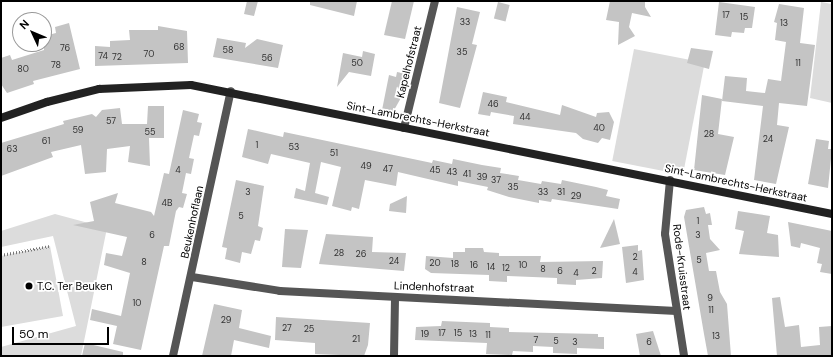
<!DOCTYPE html>
<html>
<head>
<meta charset="utf-8">
<style>
	body { margin:0 }
	#map { position:relative; width:833px; height:357px; overflow:hidden; background:#fff; font-family:"DM Sans",sans-serif }
	div>[style] { position:absolute }
	[style*='--x'] { left:calc(var(--x)*1px); top:calc(var(--y)*1px); width:calc(var(--w)*1px); rotate:calc(var(--a)*1deg) }
	.green>* { inset:0; background:#dcdcdc; transform-origin:0 0 }
	.building>* { inset:0; background:#c4c4c4; transform-origin:0 0 }
	.path>* { height:2.5px; margin-top:-1.25px; transform-origin:0; background:repeating-linear-gradient(90deg,#777 0 1px,transparent 0 3px) }
	.street>* { height:8px; margin:-4px; padding:0 4px; transform-origin:4px; border-radius:4px; background:#555 }
	.secondary>* { height:8px; margin:-4px; padding:0 4px; transform-origin:4px; border-radius:4px; background:#222 }
	.dots>* { width:11px; height:11px; translate:-50% -50%; box-sizing:border-box; border:2px solid #fff; border-radius:50% }
	span { translate:-50% -50%; white-space:nowrap; text-align:center; line-height:1.15; -webkit-text-stroke:3.5px #fff; paint-order:stroke }
	.number-label { font-size:9px; color:#313131 }
	.number-label span { -webkit-text-stroke-width:0 }
	.street-label { font-size:11px; color:#000 }
	.poi-label { font-size:11px; color:#000 }
	.left { translate:0 -50%; text-align:left }
	.frame { position:absolute; inset:0; border:2px solid #000; pointer-events:none }
	.north { position:absolute; left:12px; top:12px; width:40px; height:40px; box-sizing:border-box; background:#fff; border:1px solid #999; border-radius:50%; rotate:314deg; font-size:11px; font-weight:700; line-height:16px; text-align:center; color:#000 }
	.north::after { content:''; display:block; margin:auto; width:14px; height:18px; background:#000; clip-path:polygon(50% 0,100% 100%,50% 72%,0 100%) }
	.scale { position:absolute; left:12px; top:327px; width:97px; height:18px; box-sizing:border-box; border:2px solid #000; border-top:0; padding-left:5px; font-size:12px; line-height:14px; white-space:nowrap; color:#000; -webkit-text-stroke:3px #fff; paint-order:stroke }
</style>
</head>
<body>
<div id="map">
	<div class="green">
		<div style="clip-path:polygon(821px 2px,832px 4px,832px 103px,810px 98px)"></div>
		<div style="left:634px;top:49px;width:72px;height:114px;rotate:11deg"></div>
		<div style="clip-path:polygon(55px 214px,107px 228px,81px 356px,1px 356px,1px 347px,76px 326px,53px 236px,1px 247px,1px 231px)"></div>
		<div style="clip-path:polygon(50px 246px,63px 316px,1px 327px,1px 256px)"></div>
	</div>
	<div class="building">
		<div style="clip-path:polygon(247px 1px,258px 1px,254px 16px,244px 14px)"></div>
		<div style="clip-path:polygon(310px 1px,357px 1px,354px 16px,310px 5px)"></div>
		<div style="clip-path:polygon(392px 1px,414px 1px,405px 39px,384px 35px)"></div>
		<div style="clip-path:polygon(610px 1px,645px 1px,645px 7px,651px 17px,632px 13px,629px 27px,635px 36px,618px 45px,619px 22px,606px 20px)"></div>
		<div style="left:498px;top:2px;width:12px;height:17px;rotate:14deg"></div>
		<div style="clip-path:polygon(719px 2px,755px 7px,752px 28px,745px 28px,744px 33px,732px 32px,731px 37px,715px 35px)"></div>
		<div style="clip-path:polygon(779px 4px,804px 8px,800px 43px,815px 45px,807px 106px,779px 103px,777px 125px,789px 127px,776px 184px,754px 180px,763px 106px,722px 101px,725px 76px,747px 78px,746px 91px,765px 93px,768px 79px,781px 81px,786px 42px,775px 40px,777px 23px,774px 22px)"></div>
		<div style="clip-path:polygon(457px 7px,480px 12px,472px 44px,477px 45px,460px 108px,439px 103px)"></div>
		<div style="clip-path:polygon(69px 23px,80px 69px,33px 81px,34px 84px,7px 93px,1px 84px,1px 58px,10px 55px,12px 60px,44px 50px,44px 36px,56px 33px,55px 27px)"></div>
		<div style="clip-path:polygon(158px 26px,187px 31px,188px 63px,95px 66px,95px 46px,110px 47px,110px 41px,130px 40px,129px 30px,158px 30px)"></div>
		<div style="clip-path:polygon(217px 38px,246px 43px,245px 48px,257px 39px,283px 45px,278px 68px,213px 57px)"></div>
		<div style="clip-path:polygon(691px 48px,713px 51px,709px 69px,687px 63px)"></div>
		<div style="clip-path:polygon(363px 51px,375px 54px,371px 76px,349px 72px,337px 87px,343px 53px,362px 57px)"></div>
		<div style="clip-path:polygon(397px 72px,407px 74px,402px 96px,393px 112px,382px 110px,389px 75px,396px 77px)"></div>
		<div style="clip-path:polygon(483px 92px,507px 97px,506px 102px,560px 115px,562px 105px,596px 117px,597px 113px,609px 112px,614px 122px,610px 140px,602px 138px,598px 143px,583px 139px,576px 133px,513px 124px,514px 116px,491px 112px,490px 116px,478px 114px)"></div>
		<div style="clip-path:polygon(702px 95px,722px 99px,718px 134px,734px 137px,725px 175px,694px 170px)"></div>
		<div style="clip-path:polygon(148px 106px,164px 106px,164px 138px,149px 138px,150px 166px,128px 162px,130px 146px,107px 149px,106px 172px,85px 174px,81px 145px,51px 152px,53px 157px,1px 176px,1px 143px,64px 124px,63px 121px,92px 114px,96px 117px,102px 110px,120px 108px,122px 124px,147px 124px)"></div>
		<div style="clip-path:polygon(183px 110px,199px 114px,197px 122px,202px 123px,199px 136px,194px 135px,189px 158px,194px 159px,191px 174px,186px 173px,182px 193px,187px 194px,183px 208px,179px 207px,176px 211px,169px 246px,164px 246px,141px 350px,113px 344px,117px 326px,90px 320px,92px 309px,121px 316px,130px 273px,104px 265px,106px 253px,122px 256px,127px 237px,73px 225px,94px 221px,90px 202px,118px 193px,115px 203px,151px 212px,154px 216px,164px 173px,169px 174px)"></div>
		<div style="clip-path:polygon(248px 129px,283px 137px,284px 132px,432px 163px,433px 160px,452px 164px,453px 159px,482px 165px,501px 168px,500px 173px,519px 176px,518px 180px,541px 184px,542px 181px,561px 184px,562px 180px,596px 187px,608px 190px,606px 196px,620px 199px,618px 209px,552px 199px,551px 202px,539px 200px,539px 203px,509px 197px,487px 190px,488px 187px,458px 181px,458px 186px,398px 172px,396px 186px,365px 180px,359px 209px,352px 207px,351px 211px,332px 206px,341px 167px,321px 162px,315px 193px,329px 197px,327px 205px,294px 198px,296px 188px,305px 191px,310px 163px,271px 154px,268px 164px,242px 157px)"></div>
		<div style="clip-path:polygon(816px 139px,829px 141px,828px 149px,832px 149px,828px 188px,808px 184px)"></div>
		<div style="clip-path:polygon(236px 180px,264px 186px,258px 226px,263px 228px,260px 241px,255px 240px,251px 254px,242px 252px,240px 263px,225px 259px,227px 248px,222px 247px)"></div>
		<div style="clip-path:polygon(407px 196px,406px 213px,389px 211px,390px 204px)"></div>
		<div style="clip-path:polygon(704px 207px,706px 214px,710px 213px,712px 225px,708px 225px,710px 239px,720px 250px,706px 253px,709px 271px,716px 271px,720px 292px,727px 304px,731px 356px,708px 356px,704px 334px,684px 217px,686px 210px)"></div>
		<div style="clip-path:polygon(738px 211px,770px 216px,767px 233px,778px 235px,779px 257px,739px 254px,744px 231px,735px 229px)"></div>
		<div style="clip-path:polygon(614px 219px,620px 244px,600px 248px)"></div>
		<div style="clip-path:polygon(788px 222px,832px 231px,832px 274px,820px 272px,822px 264px,817px 263px,820px 248px,801px 243px,800px 248px,791px 246px)"></div>
		<div style="clip-path:polygon(285px 229px,308px 230px,301px 268px,282px 267px)"></div>
		<div style="clip-path:polygon(326px 234px,373px 237px,372px 252px,406px 253px,404px 271px,319px 264px)"></div>
		<div style="clip-path:polygon(638px 245px,638px 251px,642px 250px,644px 280px,626px 283px,622px 247px)"></div>
		<div style="clip-path:polygon(465px 248px,483px 248px,484px 252px,499px 253px,499px 256px,541px 256px,540px 262px,603px 261px,602px 278px,576px 280px,576px 285px,557px 284px,557px 278px,507px 276px,507px 282px,489px 281px,489px 275px,431px 273px,425px 269px,426px 256px,453px 258px,453px 252px,465px 252px)"></div>
		<div style="clip-path:polygon(780px 297px,785px 327px,799px 325px,801px 347px,820px 345px,819px 327px,832px 326px,832px 356px,777px 356px,772px 298px)"></div>
		<div style="clip-path:polygon(214px 304px,242px 310px,239px 328px,271px 336px,269px 348px,234px 340px,231px 356px,202px 356px)"></div>
		<div style="clip-path:polygon(276px 317px,370px 323px,368px 345px,364px 356px,315px 354px,315px 343px,275px 340px)"></div>
		<div style="clip-path:polygon(442px 321px,490px 323px,490px 327px,509px 328px,509px 332px,598px 334px,598px 337px,604px 337px,604px 349px,577px 348px,577px 354px,553px 353px,553px 347px,533px 346px,533px 352px,513px 351px,512px 355px,486px 354px,487px 343px,415px 340px,416px 327px,441px 326px)"></div>
		<div style="clip-path:polygon(653px 331px,661px 356px,640px 356px,636px 334px)"></div>
		<div style="clip-path:polygon(85px 343px,123px 352px,123px 356px,82px 356px)"></div>
	</div>
	<div class="path">
		<div style="--x:1;--y:255;--w:50;--a:-10.4"></div>
	</div>
	<div class="street">
		<div style="--x:404;--y:128;--w:131;--a:-76.3"></div>
		<div style="--x:670;--y:180;--w:54;--a:95.3"></div>
		<div style="--x:665;--y:234;--w:123;--a:81.1"></div>
		<div style="--x:192;--y:277;--w:89;--a:9"></div>
		<div style="--x:280;--y:291;--w:397;--a:2.9"></div>
		<div style="--x:173;--y:356;--w:271;--a:-77.7"></div>
		<div style="--x:394;--y:356;--w:59;--a:-89"></div>
	</div>
	<div class="secondary">
		<div style="--x:1;--y:118;--w:49;--a:-19.2"></div>
		<div style="--x:47;--y:102;--w:54;--a:-14"></div>
		<div style="--x:99;--y:89;--w:92;--a:-2.5"></div>
		<div style="--x:191;--y:85;--w:654;--a:11.38"></div>
	</div>
	<div class="dots">
		<div style="left:29px;top:286px;background:#000"></div>
	</div>
	<div class="number-label">
		<span style="left:726px;top:15px">17</span>
		<span style="left:744px;top:17px">15</span>
		<span style="left:465px;top:22px">33</span>
		<span style="left:784px;top:23px">13</span>
		<span style="left:179px;top:47px">68</span>
		<span style="left:65px;top:48px">76</span>
		<span style="left:228px;top:50px">58</span>
		<span style="left:462px;top:52px">35</span>
		<span style="left:149px;top:54px">70</span>
		<span style="left:103px;top:56px">74</span>
		<span style="left:117px;top:57px">72</span>
		<span style="left:267px;top:58px">56</span>
		<span style="left:357px;top:63px">50</span>
		<span style="left:798px;top:63px">11</span>
		<span style="left:56px;top:65px">78</span>
		<span style="left:23px;top:69px">80</span>
		<span style="left:493px;top:104px">46</span>
		<span style="left:525px;top:117px">44</span>
		<span style="left:111px;top:121px">57</span>
		<span style="left:599px;top:128px">40</span>
		<span style="left:78px;top:130px">59</span>
		<span style="left:150px;top:132px">55</span>
		<span style="left:709px;top:134px">28</span>
		<span style="left:768px;top:139px">24</span>
		<span style="left:46px;top:141px">61</span>
		<span style="left:257px;top:145px">1</span>
		<span style="left:294px;top:147px">53</span>
		<span style="left:12px;top:149px">63</span>
		<span style="left:334px;top:153px">51</span>
		<span style="left:366px;top:166px">49</span>
		<span style="left:388px;top:169px">47</span>
		<span style="left:178px;top:170px">4</span>
		<span style="left:435px;top:170px">45</span>
		<span style="left:452px;top:172px">43</span>
		<span style="left:467px;top:174px">41</span>
		<span style="left:482px;top:177px">39</span>
		<span style="left:496px;top:180px">37</span>
		<span style="left:513px;top:187px">35</span>
		<span style="left:248px;top:192px">3</span>
		<span style="left:543px;top:192px">33</span>
		<span style="left:561px;top:192px">31</span>
		<span style="left:576px;top:196px">29</span>
		<span style="left:167px;top:203px">4B</span>
		<span style="left:241px;top:216px">5</span>
		<span style="left:698px;top:221px">1</span>
		<span style="left:152px;top:235px">6</span>
		<span style="left:698px;top:235px">3</span>
		<span style="left:339px;top:253px">28</span>
		<span style="left:361px;top:254px">26</span>
		<span style="left:635px;top:257px">2</span>
		<span style="left:699px;top:260px">5</span>
		<span style="left:394px;top:261px">24</span>
		<span style="left:144px;top:262px">8</span>
		<span style="left:435px;top:263px">20</span>
		<span style="left:455px;top:264px">18</span>
		<span style="left:474px;top:265px">16</span>
		<span style="left:523px;top:265px">10</span>
		<span style="left:491px;top:267px">14</span>
		<span style="left:506px;top:268px">12</span>
		<span style="left:543px;top:269px">8</span>
		<span style="left:560px;top:271px">6</span>
		<span style="left:594px;top:271px">2</span>
		<span style="left:635px;top:272px">4</span>
		<span style="left:576px;top:273px">4</span>
		<span style="left:710px;top:298px">9</span>
		<span style="left:137px;top:303px">10</span>
		<span style="left:711px;top:310px">11</span>
		<span style="left:226px;top:320px">29</span>
		<span style="left:287px;top:328px">27</span>
		<span style="left:309px;top:329px">25</span>
		<span style="left:442px;top:333px">17</span>
		<span style="left:458px;top:333px">15</span>
		<span style="left:425px;top:334px">19</span>
		<span style="left:473px;top:334px">13</span>
		<span style="left:488px;top:335px">11</span>
		<span style="left:716px;top:336px">13</span>
		<span style="left:356px;top:339px">21</span>
		<span style="left:536px;top:340px">7</span>
		<span style="left:556px;top:341px">5</span>
		<span style="left:575px;top:342px">3</span>
		<span style="left:649px;top:342px">6</span>
	</div>
	<div class="street-label">
		<span style="left:409px;top:62px;rotate:-76deg">Kapelhofstraat</span>
		<span style="left:418px;top:119px;rotate:11deg">Sint-Lambrechts-Herkstraat</span>
		<span style="left:736px;top:183px;rotate:12deg">Sint-Lambrechts-Herkstraat</span>
		<span style="left:192px;top:222px;rotate:-78deg">Beukenhoflaan</span>
		<span style="left:682px;top:267px;rotate:83deg">Rode-Kruisstraat</span>
		<span style="left:434px;top:287px;rotate:2deg">Lindenhofstraat</span>
	</div>
	<div class="poi-label">
		<span class="left" style="left:37px;top:286px">T.C. Ter Beuken</span>
	</div>
	<div class="frame"></div>
	<div class="north">N</div>
	<div class="scale">50 m</div>
</div>
</body>
</html>
